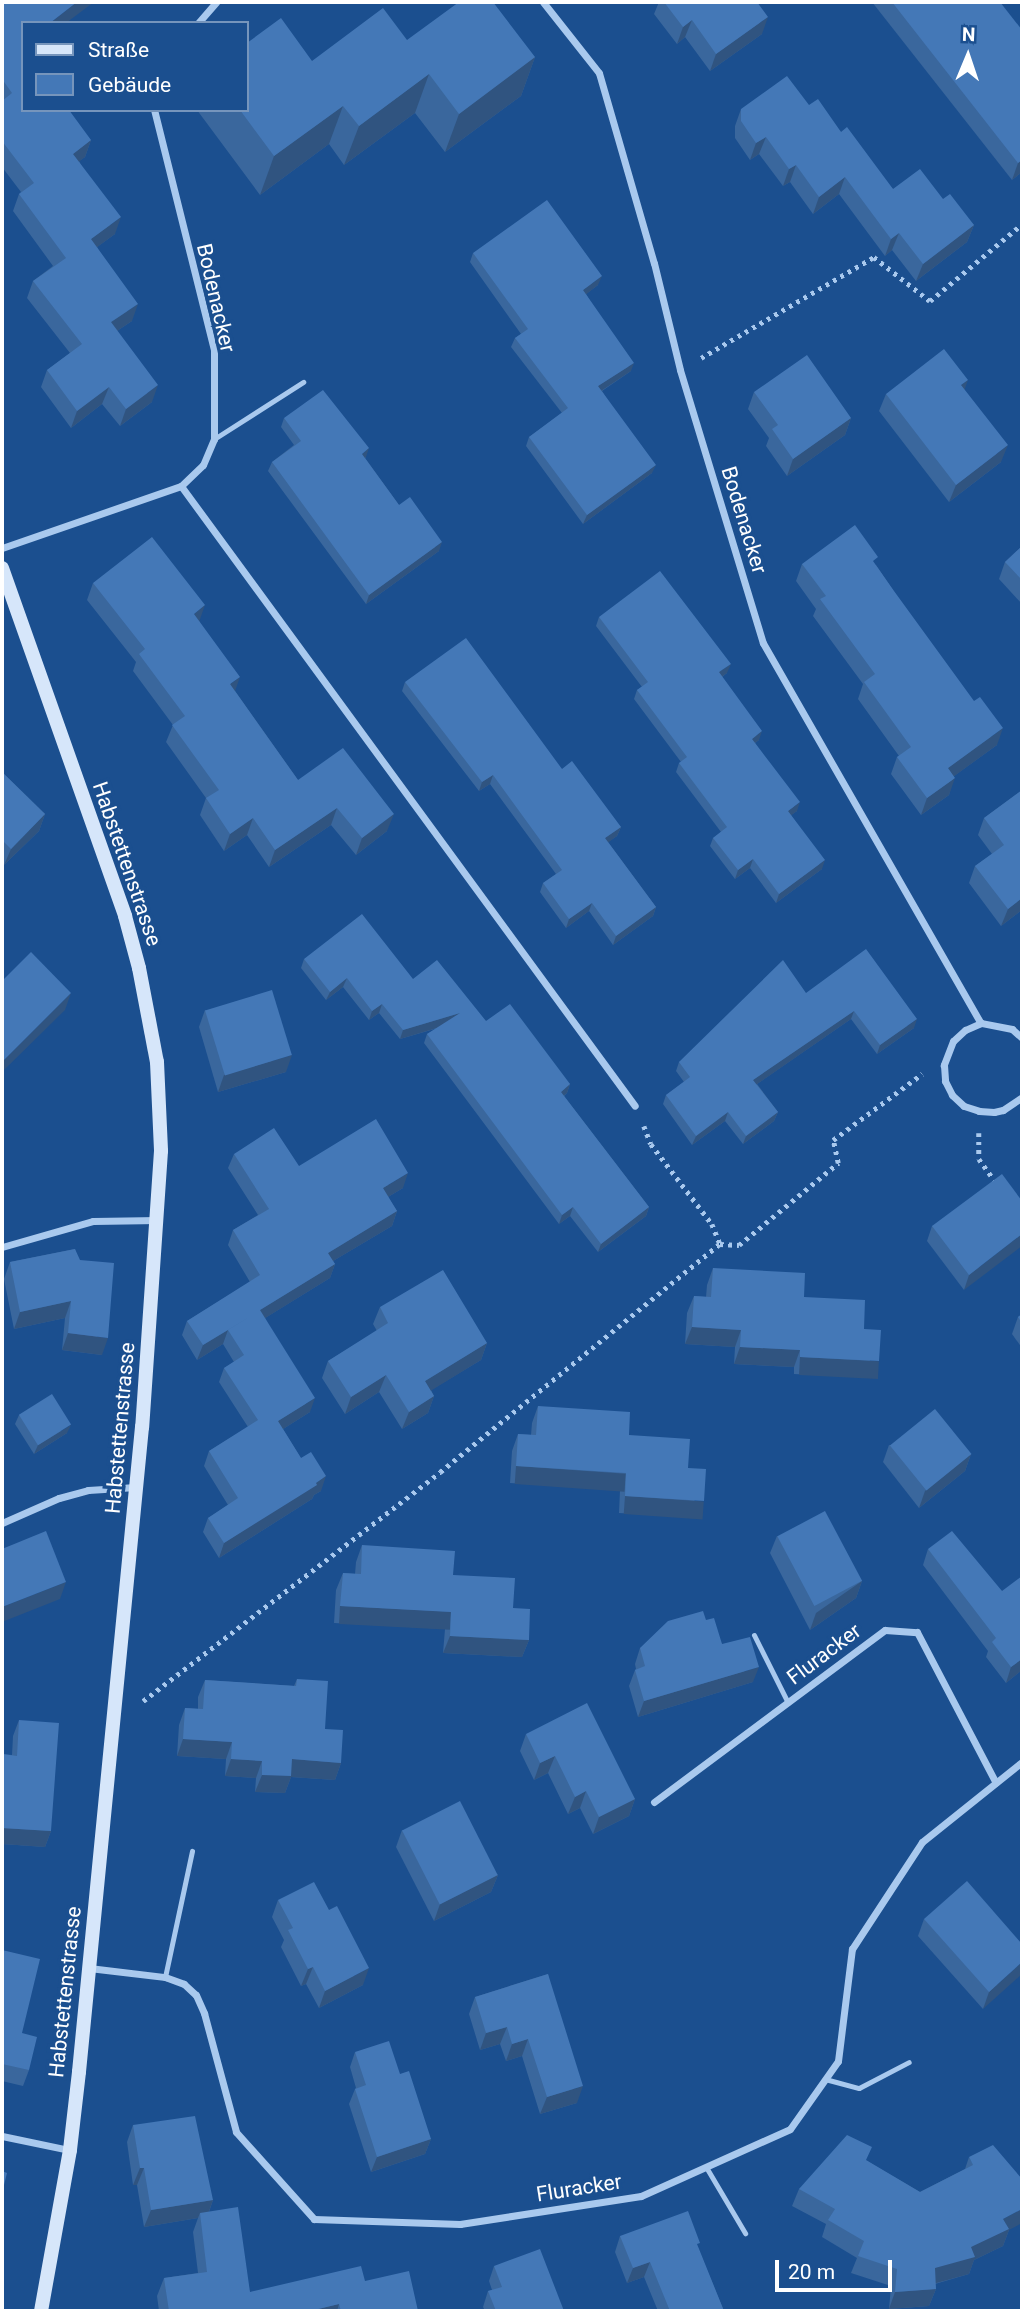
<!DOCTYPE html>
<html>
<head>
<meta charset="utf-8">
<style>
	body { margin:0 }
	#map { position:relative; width:1024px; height:2313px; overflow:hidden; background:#1b4f8f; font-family:Roboto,sans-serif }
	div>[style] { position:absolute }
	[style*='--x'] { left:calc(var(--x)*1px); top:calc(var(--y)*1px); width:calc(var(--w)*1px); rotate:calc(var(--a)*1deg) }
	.path>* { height:4.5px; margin-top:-2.25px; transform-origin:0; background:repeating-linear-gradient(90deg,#a9c9ee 0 3.5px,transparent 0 8.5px) }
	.lane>* { height:5px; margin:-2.5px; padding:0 2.5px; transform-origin:2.5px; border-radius:2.5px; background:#a9c9ee }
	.street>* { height:7px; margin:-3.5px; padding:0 3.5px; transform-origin:3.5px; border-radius:3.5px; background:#a9c9ee }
	.secondary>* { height:14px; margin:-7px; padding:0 7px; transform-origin:7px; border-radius:7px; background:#d6e6fa }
	.wall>* { inset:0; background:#3a679d }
	.shaded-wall>* { inset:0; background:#305480; transform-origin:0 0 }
	.building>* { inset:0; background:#4478b7; transform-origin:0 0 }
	span { translate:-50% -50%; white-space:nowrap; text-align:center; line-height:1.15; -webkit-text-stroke:7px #1b4f8f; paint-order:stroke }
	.street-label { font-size:21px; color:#fff }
	.frame { position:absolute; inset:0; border:4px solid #fff; pointer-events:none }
	.legend { position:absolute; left:21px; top:21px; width:228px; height:91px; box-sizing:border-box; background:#1b4f8f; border:2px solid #7695bc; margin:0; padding:9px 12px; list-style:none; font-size:21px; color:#fff }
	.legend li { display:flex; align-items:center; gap:14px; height:35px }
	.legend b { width:35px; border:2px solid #7695bc }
	.north { position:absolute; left:933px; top:21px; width:70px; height:70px; -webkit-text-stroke:5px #1b4f8f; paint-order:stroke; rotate:2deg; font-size:19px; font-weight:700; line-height:28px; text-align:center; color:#fff }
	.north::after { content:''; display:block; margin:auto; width:24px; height:32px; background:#fff; clip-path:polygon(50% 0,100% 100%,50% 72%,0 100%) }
	.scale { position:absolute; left:775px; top:2260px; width:117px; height:32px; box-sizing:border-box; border:4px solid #fff; border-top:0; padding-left:9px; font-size:21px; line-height:24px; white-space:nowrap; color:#fff; -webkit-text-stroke:5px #1b4f8f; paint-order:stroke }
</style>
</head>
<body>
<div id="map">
	<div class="path">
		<div style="--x:701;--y:358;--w:200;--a:-30.3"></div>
		<div style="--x:874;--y:257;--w:71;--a:38.2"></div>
		<div style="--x:930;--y:301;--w:120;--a:-39.9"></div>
		<div style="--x:644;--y:1126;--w:19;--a:69"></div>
		<div style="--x:651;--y:1144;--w:101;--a:52.7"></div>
		<div style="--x:712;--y:1224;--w:22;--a:68"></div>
		<div style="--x:979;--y:1133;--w:26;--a:90"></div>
		<div style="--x:979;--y:1159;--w:29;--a:54"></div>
		<div style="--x:143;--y:1701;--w:375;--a:-37.6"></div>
		<div style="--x:440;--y:1472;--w:361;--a:-39.2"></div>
		<div style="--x:720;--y:1244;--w:19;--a:3"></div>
		<div style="--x:739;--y:1245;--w:129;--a:-39.6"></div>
		<div style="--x:838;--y:1163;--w:24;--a:-102"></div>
		<div style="--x:833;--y:1140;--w:111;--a:-36.6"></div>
	</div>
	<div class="lane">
		<div style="--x:214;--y:439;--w:106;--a:-32.6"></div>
		<div style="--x:754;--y:1635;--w:76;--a:63.4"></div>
		<div style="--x:165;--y:1977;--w:129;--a:-77.9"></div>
		<div style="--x:825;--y:2079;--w:35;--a:15"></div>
		<div style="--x:859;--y:2088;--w:56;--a:-27.5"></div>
		<div style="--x:706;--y:2167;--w:77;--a:59.4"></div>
	</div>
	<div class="street">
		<div style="--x:543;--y:2;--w:90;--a:51.7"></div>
		<div style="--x:599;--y:73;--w:198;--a:73.9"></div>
		<div style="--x:654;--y:263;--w:110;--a:76.3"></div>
		<div style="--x:680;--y:370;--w:285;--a:73.1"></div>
		<div style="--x:763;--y:643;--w:438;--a:60.2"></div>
		<div style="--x:198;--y:23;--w:28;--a:-49"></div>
		<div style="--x:181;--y:486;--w:768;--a:53.79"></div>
		<div style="--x:2;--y:548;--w:189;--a:-19.1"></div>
		<div style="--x:181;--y:486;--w:30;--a:-44"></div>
		<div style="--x:203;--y:465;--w:28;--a:-67"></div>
		<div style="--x:214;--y:439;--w:89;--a:-90"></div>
		<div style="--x:214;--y:350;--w:247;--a:-104"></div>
		<div style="--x:1022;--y:1038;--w:13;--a:-138"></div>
		<div style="--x:1012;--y:1029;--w:32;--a:-169"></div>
		<div style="--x:981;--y:1023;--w:17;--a:156"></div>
		<div style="--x:965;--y:1030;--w:16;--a:137"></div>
		<div style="--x:953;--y:1041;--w:26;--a:111"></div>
		<div style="--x:944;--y:1065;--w:16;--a:86"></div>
		<div style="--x:945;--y:1081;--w:16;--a:63"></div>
		<div style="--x:952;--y:1095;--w:16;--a:43"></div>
		<div style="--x:964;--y:1106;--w:16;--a:18"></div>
		<div style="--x:979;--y:1111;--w:15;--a:4"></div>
		<div style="--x:994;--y:1112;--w:9;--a:-13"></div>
		<div style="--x:1003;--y:1110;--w:23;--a:-34"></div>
		<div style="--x:2;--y:1247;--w:95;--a:-15.9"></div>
		<div style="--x:93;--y:1221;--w:65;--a:-0.9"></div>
		<div style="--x:2;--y:1523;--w:62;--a:-23.7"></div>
		<div style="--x:59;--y:1498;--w:30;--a:-15"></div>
		<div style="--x:88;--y:1490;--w:48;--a:-3.6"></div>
		<div style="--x:654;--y:1802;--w:288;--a:-36.7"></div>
		<div style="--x:885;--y:1630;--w:32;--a:4"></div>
		<div style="--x:917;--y:1632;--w:170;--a:62.4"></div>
		<div style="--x:89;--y:1968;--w:77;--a:6.8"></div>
		<div style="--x:165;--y:1977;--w:20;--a:20"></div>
		<div style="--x:184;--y:1984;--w:16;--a:43"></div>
		<div style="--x:196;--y:1995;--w:20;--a:66"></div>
		<div style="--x:204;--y:2013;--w:123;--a:74.9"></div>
		<div style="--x:236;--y:2132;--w:117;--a:48.1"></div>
		<div style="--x:314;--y:2219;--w:146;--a:2"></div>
		<div style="--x:460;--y:2224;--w:183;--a:-8.8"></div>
		<div style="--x:641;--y:2196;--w:163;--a:-24.2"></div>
		<div style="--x:790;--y:2129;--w:83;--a:-54.8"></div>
		<div style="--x:838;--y:2061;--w:113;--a:-82.9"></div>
		<div style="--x:852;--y:1949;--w:128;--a:-56.8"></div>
		<div style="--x:922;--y:1842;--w:128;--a:-38.7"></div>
		<div style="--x:2;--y:2136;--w:68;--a:11.8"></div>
	</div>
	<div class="secondary">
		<div style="--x:2;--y:568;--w:369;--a:70.5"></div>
		<div style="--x:125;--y:916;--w:54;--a:74.9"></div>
		<div style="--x:139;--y:968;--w:96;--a:79.2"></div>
		<div style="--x:157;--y:1062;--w:89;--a:87.4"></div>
		<div style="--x:161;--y:1151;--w:277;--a:93.9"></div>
		<div style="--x:142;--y:1427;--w:648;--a:95.58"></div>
		<div style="--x:79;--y:2072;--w:79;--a:96.6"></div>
		<div style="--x:70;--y:2150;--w:164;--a:100.2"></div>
	</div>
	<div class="wall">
		<div style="clip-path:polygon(2px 2px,23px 23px,23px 110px,91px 140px,85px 157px,79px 161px,115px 234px,97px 247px,132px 321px,117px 331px,152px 402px,120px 426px,102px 404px,71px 428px,41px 387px,47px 370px,70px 353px,27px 298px,33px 281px,53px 266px,13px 211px,19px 194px,21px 192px,2px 167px)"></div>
		<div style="clip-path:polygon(659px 2px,757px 2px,762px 34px,710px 71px,685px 37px,677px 44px,654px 14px)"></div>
		<div style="clip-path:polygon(872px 2px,1000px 2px,1022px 172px,1012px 180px)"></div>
		<div style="clip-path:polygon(407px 40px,535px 57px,521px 96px,445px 152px,415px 113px,344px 165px,329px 144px,260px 195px,197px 110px,247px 110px,312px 61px)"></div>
		<div style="clip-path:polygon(809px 105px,841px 132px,893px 189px,943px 199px,974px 225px,967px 242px,916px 281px,892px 250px,885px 256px,839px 194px,813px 214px,790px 182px,783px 186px,759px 154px,750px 160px,735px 138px,735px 126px,741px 109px)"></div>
		<div style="clip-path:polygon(473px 253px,598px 285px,586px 294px,631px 371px,602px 391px,652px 473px,583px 524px,526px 446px,529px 437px,562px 413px,511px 347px,515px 338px,521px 334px,470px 262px)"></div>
		<div style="clip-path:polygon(964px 389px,1001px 462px,949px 502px,879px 411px,886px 394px)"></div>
		<div style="clip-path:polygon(754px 392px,851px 418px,845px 435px,787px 476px,766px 446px,769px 438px,748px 409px)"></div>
		<div style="clip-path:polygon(284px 418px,366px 457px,365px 458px,399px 505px,439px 551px,366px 604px,268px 471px,272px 462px,294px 445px,281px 427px)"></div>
		<div style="clip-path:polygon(1022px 546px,1022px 604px,999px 579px,1005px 562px)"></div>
		<div style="clip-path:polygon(802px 564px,876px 565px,997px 745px,954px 776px,949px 795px,921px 815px,891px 774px,897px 757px,899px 756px,858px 699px,863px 684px,813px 616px,816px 609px,796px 581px)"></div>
		<div style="clip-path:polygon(93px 583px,199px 621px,235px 691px,298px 780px,387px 831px,356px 855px,331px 825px,269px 867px,247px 835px,224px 851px,200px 815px,206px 798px,166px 742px,173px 725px,133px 671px,136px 662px,87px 600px)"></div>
		<div style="clip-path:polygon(599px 617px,727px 673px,722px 677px,759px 740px,755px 743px,797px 811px,791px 815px,822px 869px,776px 903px,750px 868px,735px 879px,710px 846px,713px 838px,721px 832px,676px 772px,679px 763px,681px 762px,634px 699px,637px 690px,642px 687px,596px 626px)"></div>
		<div style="clip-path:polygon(405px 682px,562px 769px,621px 827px,617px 836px,608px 842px,656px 907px,653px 916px,613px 945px,589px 911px,566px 928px,540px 892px,543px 883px,556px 874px,490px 784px,479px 791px,402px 691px)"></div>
		<div style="clip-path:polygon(2px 772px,45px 814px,39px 831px,4px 865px,2px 863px)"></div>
		<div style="clip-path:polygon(1022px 790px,1022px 910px,1001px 926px,969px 883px,975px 866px,992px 854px,978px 835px,984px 818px)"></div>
		<div style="clip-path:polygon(304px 959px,413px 979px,486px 1021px,570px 1084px,567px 1093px,564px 1096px,649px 1207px,646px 1216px,598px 1252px,570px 1216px,559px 1224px,424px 1043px,427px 1034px,438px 1028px,400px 1039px,379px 1013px,369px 1020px,343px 987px,326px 1000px,301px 968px)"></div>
		<div style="clip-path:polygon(806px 993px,914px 1028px,877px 1054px,851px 1019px,757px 1084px,778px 1112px,774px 1121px,743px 1144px,725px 1121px,692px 1145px,663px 1104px,666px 1095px,684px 1082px,676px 1071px,679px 1062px)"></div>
		<div style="clip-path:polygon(205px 1010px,286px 1072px,218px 1092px,199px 1027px)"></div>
		<div style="clip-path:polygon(234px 1154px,403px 1188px,388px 1197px,397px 1211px,392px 1226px,333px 1261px,335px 1264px,330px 1278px,265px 1318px,310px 1412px,283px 1429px,321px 1491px,314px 1495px,312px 1499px,219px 1558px,203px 1532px,208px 1518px,228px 1505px,204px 1466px,209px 1451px,248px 1427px,219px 1382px,224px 1368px,234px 1362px,223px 1344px,197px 1360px,182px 1335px,187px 1321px,250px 1282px,228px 1245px,233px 1230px,258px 1215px,228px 1168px)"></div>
		<div style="clip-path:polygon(1022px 1201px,964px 1290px,927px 1241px,932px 1226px)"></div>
		<div style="clip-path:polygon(75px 1249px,102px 1355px,62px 1350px,65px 1318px,14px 1329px,4px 1279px,10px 1262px)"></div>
		<div style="clip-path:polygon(713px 1268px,804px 1297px,864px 1329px,873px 1378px,794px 1374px,794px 1367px,734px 1364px,735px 1347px,685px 1344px,687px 1313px,694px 1296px,706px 1297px,707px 1285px)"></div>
		<div style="clip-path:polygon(380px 1307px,487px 1343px,481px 1360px,431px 1390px,434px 1396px,428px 1413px,402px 1429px,379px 1392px,345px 1414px,322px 1378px,328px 1361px,377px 1331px,373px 1324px)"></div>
		<div style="clip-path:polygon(1022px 1314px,1022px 1348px,1012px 1334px,1018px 1317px)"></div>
		<div style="clip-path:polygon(538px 1406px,629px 1435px,688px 1468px,698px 1518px,619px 1513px,620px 1490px,510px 1483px,512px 1451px,518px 1434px,531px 1435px,532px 1423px)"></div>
		<div style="clip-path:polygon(19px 1415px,67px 1433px,34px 1454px,15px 1424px)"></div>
		<div style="clip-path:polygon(889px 1445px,971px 1454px,965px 1471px,919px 1508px,883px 1462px)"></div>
		<div style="clip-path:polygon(777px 1536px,862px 1581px,856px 1598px,810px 1630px,770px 1553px)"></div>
		<div style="clip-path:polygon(362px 1545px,453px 1575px,513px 1608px,529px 1640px,522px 1657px,443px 1653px,445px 1629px,334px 1623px,336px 1590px,343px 1573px,355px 1574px,356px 1562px)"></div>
		<div style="clip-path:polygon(928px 1549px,1002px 1591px,1022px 1670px,1006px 1683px,986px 1657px,988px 1651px,923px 1565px)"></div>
		<div style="clip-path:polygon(706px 1620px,722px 1644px,753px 1682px,638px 1717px,629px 1686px,635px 1670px,636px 1669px,635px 1664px,640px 1648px)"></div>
		<div style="clip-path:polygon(297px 1679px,325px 1729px,341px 1763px,335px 1780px,291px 1777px,285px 1793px,255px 1792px,256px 1778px,225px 1776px,226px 1759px,177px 1756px,179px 1725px,185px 1708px,198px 1709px,198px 1697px,205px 1680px,294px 1686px)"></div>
		<div style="clip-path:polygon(19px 1720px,51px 1831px,45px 1847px,2px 1844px,2px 1754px,12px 1755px,13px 1736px)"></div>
		<div style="clip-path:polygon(526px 1734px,635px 1799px,629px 1816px,593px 1834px,580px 1808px,568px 1814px,548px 1773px,534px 1780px,520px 1751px)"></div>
		<div style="clip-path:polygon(402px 1830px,498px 1875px,491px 1892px,434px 1921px,396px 1847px)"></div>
		<div style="clip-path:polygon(278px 1900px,363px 1985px,319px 2008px,306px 1984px,301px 1986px,281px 1947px,284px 1940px,272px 1917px)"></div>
		<div style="clip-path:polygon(924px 1919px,1022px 1944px,983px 2009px,918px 1936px)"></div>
		<div style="clip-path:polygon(2px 1950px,29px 2070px,23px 2086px,2px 2081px)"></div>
		<div style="clip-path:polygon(548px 1974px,577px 2103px,540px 2114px,522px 2056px,506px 2061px,500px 2044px,480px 2050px,469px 2014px,475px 1997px)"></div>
		<div style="clip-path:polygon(355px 2052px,431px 2139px,425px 2154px,371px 2172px,349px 2104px,355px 2089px,356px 2088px,350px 2067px)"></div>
		<div style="clip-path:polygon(133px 2125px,213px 2200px,209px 2212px,250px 2292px,365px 2281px,418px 2311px,159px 2311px,157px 2296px,164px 2278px,198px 2273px,193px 2232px,198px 2218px,144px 2227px,137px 2185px,133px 2185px,127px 2142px)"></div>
		<div style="clip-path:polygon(969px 2157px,1009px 2230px,1003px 2246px,974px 2260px,969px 2274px,935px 2284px,936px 2289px,929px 2306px,889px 2309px,891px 2286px,851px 2273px,857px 2258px,822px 2237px,826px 2224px,792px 2206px,799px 2189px,867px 2161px,920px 2192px,965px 2169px)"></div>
		<div style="clip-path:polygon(620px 2236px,698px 2248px,724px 2311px,658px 2311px,644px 2277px,627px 2283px,615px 2252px)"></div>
		<div style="clip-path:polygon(494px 2266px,564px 2311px,485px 2311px,483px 2307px,488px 2291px,492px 2290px,489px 2281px)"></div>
	</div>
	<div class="shaded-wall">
		<div style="clip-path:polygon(77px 2px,94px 2px,66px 23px,50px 23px)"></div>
		<div style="clip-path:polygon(768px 17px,762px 34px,710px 71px,716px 54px)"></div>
		<div style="clip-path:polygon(692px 20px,685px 37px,677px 44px,683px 27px)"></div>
		<div style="clip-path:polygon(535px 57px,521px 96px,445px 152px,459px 114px)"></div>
		<div style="clip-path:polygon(429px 74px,415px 113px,344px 165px,359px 126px)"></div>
		<div style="clip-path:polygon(343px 106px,329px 144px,260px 195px,274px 156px)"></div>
		<div style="clip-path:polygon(766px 137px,759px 154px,750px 160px,756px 143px)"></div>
		<div style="clip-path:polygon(91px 140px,85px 157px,67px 171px,73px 154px)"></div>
		<div style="clip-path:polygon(1022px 160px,1022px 172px,1012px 180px,1018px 163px)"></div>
		<div style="clip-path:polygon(796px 165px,790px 182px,783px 186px,789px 169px)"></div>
		<div style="clip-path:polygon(845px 177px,839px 194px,813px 214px,819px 197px)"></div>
		<div style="clip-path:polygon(121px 217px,115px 234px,85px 256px,91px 239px)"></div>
		<div style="clip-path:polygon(974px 225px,967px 242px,916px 281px,923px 264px)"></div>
		<div style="clip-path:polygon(899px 233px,892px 250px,885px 256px,891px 239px)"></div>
		<div style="clip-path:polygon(602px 276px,598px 285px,580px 299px,583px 290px)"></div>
		<div style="clip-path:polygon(138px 304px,132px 321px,105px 339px,111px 322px)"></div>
		<div style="clip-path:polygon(634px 363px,631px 371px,595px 395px,598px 386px)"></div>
		<div style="clip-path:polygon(968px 380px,962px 397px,961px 385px)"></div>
		<div style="clip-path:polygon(158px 385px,152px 402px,120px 426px,126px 409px)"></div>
		<div style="clip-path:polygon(109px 387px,102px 404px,71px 428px,77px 411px)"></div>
		<div style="clip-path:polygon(851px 418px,845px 435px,787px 476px,793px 459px)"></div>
		<div style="clip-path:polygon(1008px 445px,1001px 462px,949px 502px,956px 485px)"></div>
		<div style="clip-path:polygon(369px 448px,366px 457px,359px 463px,362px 454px)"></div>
		<div style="clip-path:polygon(656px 465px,652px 473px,583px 524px,587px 515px)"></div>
		<div style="clip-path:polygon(442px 542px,439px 551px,366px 604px,369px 595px)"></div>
		<div style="clip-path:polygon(205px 605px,199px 622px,194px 614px)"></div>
		<div style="clip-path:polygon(731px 664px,727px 673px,716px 681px,719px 672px)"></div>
		<div style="clip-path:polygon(240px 677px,234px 694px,230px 684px)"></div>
		<div style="clip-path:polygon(1003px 728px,997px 745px,942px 785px,948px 768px)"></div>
		<div style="clip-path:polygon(762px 731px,759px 740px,748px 748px,752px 739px)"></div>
		<div style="clip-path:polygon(493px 775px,490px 784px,479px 791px,482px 782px)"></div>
		<div style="clip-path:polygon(955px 778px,949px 795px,921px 815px,927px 798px)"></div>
		<div style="clip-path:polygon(800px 802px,797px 811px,785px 820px,788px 811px)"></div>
		<div style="clip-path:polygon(337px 808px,331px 825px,269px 867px,275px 850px)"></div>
		<div style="clip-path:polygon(45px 814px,39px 831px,4px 865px,11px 849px)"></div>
		<div style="clip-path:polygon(394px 814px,387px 831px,356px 855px,362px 838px)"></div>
		<div style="clip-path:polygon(253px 818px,247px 835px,224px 851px,230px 834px)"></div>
		<div style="clip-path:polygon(621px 827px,617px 836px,602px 847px,605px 838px)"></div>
		<div style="clip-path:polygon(753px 859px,750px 868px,735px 879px,738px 870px)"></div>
		<div style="clip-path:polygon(825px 860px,822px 869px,776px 903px,779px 894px)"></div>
		<div style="clip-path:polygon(1022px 898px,1022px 910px,1001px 926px,1008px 909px)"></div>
		<div style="clip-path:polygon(592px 903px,589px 911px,566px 928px,569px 919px)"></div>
		<div style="clip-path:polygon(656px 907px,653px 916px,613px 945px,616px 936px)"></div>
		<div style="clip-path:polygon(347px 978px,343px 987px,326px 1000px,330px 992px)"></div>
		<div style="clip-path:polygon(71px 993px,65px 1010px,2px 1072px,2px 1062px)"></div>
		<div style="clip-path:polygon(382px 1004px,379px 1013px,369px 1020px,372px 1011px)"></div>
		<div style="clip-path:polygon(854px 1011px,851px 1019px,750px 1089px,753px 1080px)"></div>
		<div style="clip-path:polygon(460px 1013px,457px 1022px,400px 1039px,403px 1030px)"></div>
		<div style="clip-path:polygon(917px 1019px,914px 1028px,877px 1054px,880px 1045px)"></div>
		<div style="clip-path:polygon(292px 1055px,286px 1072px,218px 1092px,224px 1075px)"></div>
		<div style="clip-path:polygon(570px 1084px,567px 1093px,557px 1101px,561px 1092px)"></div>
		<div style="clip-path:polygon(728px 1112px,725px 1121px,692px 1145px,696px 1136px)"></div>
		<div style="clip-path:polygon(778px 1112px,774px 1121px,743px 1144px,746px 1136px)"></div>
		<div style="clip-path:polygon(408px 1173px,403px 1188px,378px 1203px,383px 1188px)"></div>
		<div style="clip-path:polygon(573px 1207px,570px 1216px,559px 1224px,562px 1215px)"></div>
		<div style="clip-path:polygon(649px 1207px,646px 1216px,598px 1252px,601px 1244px)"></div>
		<div style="clip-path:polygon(397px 1211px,392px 1226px,323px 1267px,328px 1253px)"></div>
		<div style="clip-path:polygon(1022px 1234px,1022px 1246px,964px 1290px,969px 1275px)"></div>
		<div style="clip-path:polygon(335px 1264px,330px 1278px,254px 1325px,260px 1310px)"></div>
		<div style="clip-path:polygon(71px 1301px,65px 1318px,14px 1329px,20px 1312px)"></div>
		<div style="clip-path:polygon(256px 1313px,228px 1330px,223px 1344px,197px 1360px,203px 1345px)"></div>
		<div style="clip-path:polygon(692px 1327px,741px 1330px,735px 1347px,685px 1344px)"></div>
		<div style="clip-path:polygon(68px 1333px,108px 1338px,102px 1355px,62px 1350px)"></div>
		<div style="clip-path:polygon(487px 1343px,481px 1360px,419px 1398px,425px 1381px)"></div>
		<div style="clip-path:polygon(740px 1347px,800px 1350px,794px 1367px,734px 1364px)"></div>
		<div style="left:800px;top:1357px;width:79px;height:18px;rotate:3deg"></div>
		<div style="clip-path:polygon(386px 1375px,379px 1392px,345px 1414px,351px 1397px)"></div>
		<div style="clip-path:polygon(434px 1396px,428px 1413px,402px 1429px,409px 1412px)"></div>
		<div style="clip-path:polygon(315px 1398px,310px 1412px,272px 1436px,278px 1421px)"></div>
		<div style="clip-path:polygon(71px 1425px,67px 1433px,34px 1454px,38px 1445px)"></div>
		<div style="clip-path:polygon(971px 1454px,965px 1471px,919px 1508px,925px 1491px)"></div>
		<div style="left:516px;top:1466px;width:110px;height:18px;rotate:4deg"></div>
		<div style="clip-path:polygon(326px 1476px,321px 1491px,314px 1495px,312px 1499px,219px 1558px,224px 1543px)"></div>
		<div style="left:625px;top:1496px;width:79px;height:18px;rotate:4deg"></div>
		<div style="clip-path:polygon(862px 1581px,856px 1598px,810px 1630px,816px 1613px)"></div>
		<div style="clip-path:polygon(66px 1582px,60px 1599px,2px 1622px,2px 1607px)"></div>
		<div style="left:340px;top:1606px;width:111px;height:18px;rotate:3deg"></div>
		<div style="clip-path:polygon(450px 1636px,529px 1640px,522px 1657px,443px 1653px)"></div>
		<div style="clip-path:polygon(1022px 1659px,1022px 1670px,1006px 1683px,1011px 1667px)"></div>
		<div style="clip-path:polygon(759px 1667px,753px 1682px,638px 1717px,644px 1701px)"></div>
		<div style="clip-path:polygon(183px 1739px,232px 1742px,226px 1759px,177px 1756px)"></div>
		<div style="clip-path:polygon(555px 1756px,548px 1773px,534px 1780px,540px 1763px)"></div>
		<div style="clip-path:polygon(231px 1759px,262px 1761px,256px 1778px,225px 1776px)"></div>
		<div style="clip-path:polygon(292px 1759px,341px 1763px,335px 1780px,291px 1777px,285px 1793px,255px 1792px,262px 1775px)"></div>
		<div style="clip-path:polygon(586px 1791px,580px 1808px,568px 1814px,575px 1797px)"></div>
		<div style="clip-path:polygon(635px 1799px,629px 1816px,593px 1834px,599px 1817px)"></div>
		<div style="clip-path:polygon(2px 1828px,51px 1831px,45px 1847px,2px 1844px)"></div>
		<div style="clip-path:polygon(498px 1875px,491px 1892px,434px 1921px,440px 1904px)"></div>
		<div style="clip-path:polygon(1022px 1962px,1022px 1974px,983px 2009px,989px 1992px)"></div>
		<div style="clip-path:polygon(313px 1967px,306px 1984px,301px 1986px,308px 1969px)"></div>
		<div style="clip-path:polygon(369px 1968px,363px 1985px,319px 2008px,325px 1991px)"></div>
		<div style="clip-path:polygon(507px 2027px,500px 2044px,480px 2050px,486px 2033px)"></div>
		<div style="clip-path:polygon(528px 2039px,522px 2056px,506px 2061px,512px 2044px)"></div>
		<div style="clip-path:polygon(583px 2086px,577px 2103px,540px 2114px,547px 2097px)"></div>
		<div style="clip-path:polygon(431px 2139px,425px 2154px,371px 2172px,377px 2157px)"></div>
		<div style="clip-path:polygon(140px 2168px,144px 2168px,137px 2185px,133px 2185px)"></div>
		<div style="clip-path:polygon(213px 2200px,207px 2217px,200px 2213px,198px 2218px,144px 2227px,151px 2210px)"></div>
		<div style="clip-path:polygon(1022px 2209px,1022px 2223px,1009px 2230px,1003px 2246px,974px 2260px,969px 2274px,929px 2285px,935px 2268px,971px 2247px,1003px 2219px)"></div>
		<div style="clip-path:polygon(650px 2262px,644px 2277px,627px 2283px,633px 2268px)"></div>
		<div style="clip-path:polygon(936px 2289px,929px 2306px,889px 2309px,895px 2292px)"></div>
		<div style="clip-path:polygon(339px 2304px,337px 2311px,310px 2311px)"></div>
	</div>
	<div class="building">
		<div style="clip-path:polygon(2px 2px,77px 2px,50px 23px,23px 23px,23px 110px,69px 110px,91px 140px,73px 154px,121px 217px,91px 239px,138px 304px,111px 322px,158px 385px,126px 409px,109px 387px,77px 411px,47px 370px,82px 344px,33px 281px,66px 258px,19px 194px,34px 183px,2px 141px,2px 101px,12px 93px,2px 79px)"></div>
		<div style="clip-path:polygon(459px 2px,493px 2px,535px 57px,459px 114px,429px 74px,359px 126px,343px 106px,274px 156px,240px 110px,247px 110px,247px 43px,281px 18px,312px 61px,383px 8px,407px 40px)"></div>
		<div style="clip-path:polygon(664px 2px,757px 2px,768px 17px,716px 54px,692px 20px,683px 27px)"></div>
		<div style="clip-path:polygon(892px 2px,1000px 2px,1022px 30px,1022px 160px,1018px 163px)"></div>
		<div style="clip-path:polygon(787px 76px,809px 105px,818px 99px,841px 132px,847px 127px,893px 189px,920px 169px,943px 199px,950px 194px,974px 225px,923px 264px,899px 233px,891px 239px,845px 177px,819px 197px,796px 165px,789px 169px,766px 137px,756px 143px,741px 121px,741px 109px)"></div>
		<div style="clip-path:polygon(547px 200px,602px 276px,583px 290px,634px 363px,598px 386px,656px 465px,587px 515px,529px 437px,568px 408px,515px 338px,528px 329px,473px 253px)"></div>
		<div style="clip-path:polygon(944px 349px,968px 380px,961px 385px,1008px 445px,956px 485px,886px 394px)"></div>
		<div style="clip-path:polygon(807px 355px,851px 418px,793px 459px,772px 429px,778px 425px,754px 392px)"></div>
		<div style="clip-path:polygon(323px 390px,369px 448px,362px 454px,399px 505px,410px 497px,442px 542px,369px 595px,272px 462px,301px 441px,284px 418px)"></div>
		<div style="clip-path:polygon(855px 525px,878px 557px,873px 561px,894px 591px,974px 701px,980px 697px,1003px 728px,948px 768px,955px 778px,927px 798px,897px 757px,911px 747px,864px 682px,875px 674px,820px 599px,826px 596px,802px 564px)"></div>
		<div style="clip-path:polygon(152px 537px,205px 605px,194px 614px,240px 677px,230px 684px,298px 780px,343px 748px,394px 814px,362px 838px,337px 808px,275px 850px,253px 818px,230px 834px,206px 798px,219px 790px,172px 725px,185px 716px,139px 654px,145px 649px,93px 583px)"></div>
		<div style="clip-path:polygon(1022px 546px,1022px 580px,1005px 562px)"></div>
		<div style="clip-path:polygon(660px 571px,731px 664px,719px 672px,762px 731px,752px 739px,800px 802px,788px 811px,825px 860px,779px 894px,753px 859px,738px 870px,713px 838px,727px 827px,679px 763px,687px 757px,637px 690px,648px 682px,599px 617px)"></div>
		<div style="clip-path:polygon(466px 638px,562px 769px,572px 761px,621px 827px,605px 838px,656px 907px,616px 936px,592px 903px,569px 919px,543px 883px,562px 870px,493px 775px,482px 782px,405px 682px)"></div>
		<div style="clip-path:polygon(2px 772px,45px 814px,11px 849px,2px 840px)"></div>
		<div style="clip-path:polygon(1022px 790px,1022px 898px,1008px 909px,975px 866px,1004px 845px,984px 818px)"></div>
		<div style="clip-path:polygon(362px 914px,413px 979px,437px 960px,486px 1021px,510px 1004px,570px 1084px,561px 1092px,649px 1207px,601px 1244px,573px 1207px,562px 1215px,427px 1034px,460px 1013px,403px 1030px,382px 1004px,372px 1011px,347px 978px,330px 992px,304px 959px)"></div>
		<div style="clip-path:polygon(866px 949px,917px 1019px,880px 1045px,854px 1011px,753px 1080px,778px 1112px,746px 1136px,728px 1112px,696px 1136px,666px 1095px,690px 1077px,679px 1062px,783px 960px,806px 993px)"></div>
		<div style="clip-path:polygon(31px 952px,71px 993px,2px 1062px,2px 981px)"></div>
		<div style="left:272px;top:990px;width:68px;height:70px;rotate:73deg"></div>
		<div style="clip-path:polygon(376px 1119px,408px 1173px,383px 1188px,397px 1211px,328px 1253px,335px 1264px,260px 1310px,315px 1398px,278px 1421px,301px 1458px,311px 1452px,326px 1476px,316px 1483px,317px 1485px,224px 1543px,208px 1518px,238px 1498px,209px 1451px,258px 1420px,224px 1368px,244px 1355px,228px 1330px,256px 1313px,203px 1345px,187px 1321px,260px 1275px,233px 1230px,269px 1209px,234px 1154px,274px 1128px,299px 1166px)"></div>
		<div style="clip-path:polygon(1002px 1174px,1022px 1201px,1022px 1234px,969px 1275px,932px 1226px)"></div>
		<div style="clip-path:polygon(75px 1249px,80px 1260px,114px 1263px,108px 1338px,68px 1333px,71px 1301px,20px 1312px,10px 1262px)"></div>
		<div style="clip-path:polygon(713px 1268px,805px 1273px,804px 1297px,865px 1300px,864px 1329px,881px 1330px,879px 1361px,800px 1357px,800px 1350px,740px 1347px,741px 1330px,692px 1327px,694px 1296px,711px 1297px)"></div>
		<div style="clip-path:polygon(443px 1270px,487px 1343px,425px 1381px,434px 1396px,409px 1412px,386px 1375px,351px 1397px,328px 1361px,388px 1323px,380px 1307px)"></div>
		<div style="clip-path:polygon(1022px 1314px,1022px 1323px,1018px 1317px)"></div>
		<div style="left:52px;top:1394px;width:36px;height:39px;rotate:58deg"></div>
		<div style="clip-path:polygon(538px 1406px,630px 1412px,629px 1435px,690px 1439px,688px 1468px,706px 1469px,704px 1501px,625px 1496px,626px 1473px,516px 1466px,518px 1434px,536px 1435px)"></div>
		<div style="left:935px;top:1409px;width:58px;height:58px;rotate:51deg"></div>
		<div style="left:825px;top:1511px;width:79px;height:54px;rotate:62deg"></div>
		<div style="clip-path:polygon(46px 1531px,66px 1582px,2px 1607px,2px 1549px)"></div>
		<div style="clip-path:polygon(952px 1531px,1002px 1591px,1022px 1576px,1022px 1659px,1011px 1667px,992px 1642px,996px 1638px,928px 1549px)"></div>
		<div style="clip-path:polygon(362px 1545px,455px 1551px,453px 1575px,515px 1578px,513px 1608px,530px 1609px,529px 1640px,450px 1636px,451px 1612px,340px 1606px,343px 1573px,361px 1574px)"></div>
		<div style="clip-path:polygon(703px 1611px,706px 1620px,714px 1618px,722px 1644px,750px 1637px,759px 1667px,644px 1701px,635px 1670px,645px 1666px,640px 1648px,668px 1621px)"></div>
		<div style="clip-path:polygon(297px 1679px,328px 1681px,325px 1729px,343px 1730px,341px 1763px,292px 1759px,291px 1776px,262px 1775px,262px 1761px,231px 1759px,232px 1742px,183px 1739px,185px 1708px,203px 1709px,205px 1680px,296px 1686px)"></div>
		<div style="clip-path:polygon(587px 1703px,635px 1799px,599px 1817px,586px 1791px,575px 1797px,555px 1756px,540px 1763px,526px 1734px)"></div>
		<div style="clip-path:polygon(19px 1720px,59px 1723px,51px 1831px,2px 1828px,2px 1754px,17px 1756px)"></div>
		<div style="left:460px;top:1801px;width:83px;height:65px;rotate:63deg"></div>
		<div style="clip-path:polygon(967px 1881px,1022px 1944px,1022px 1962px,989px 1992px,924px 1919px)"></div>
		<div style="clip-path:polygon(314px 1882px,329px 1910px,337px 1906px,369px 1968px,325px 1991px,313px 1967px,308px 1969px,288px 1930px,293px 1928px,278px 1900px)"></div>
		<div style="clip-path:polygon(2px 1950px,40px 1959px,22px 2033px,37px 2037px,29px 2070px,2px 2064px)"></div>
		<div style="clip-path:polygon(548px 1974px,583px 2086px,547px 2097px,528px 2039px,512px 2044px,507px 2027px,486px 2033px,475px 1997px)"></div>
		<div style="clip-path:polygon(389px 2041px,400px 2074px,409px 2071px,431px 2139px,377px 2157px,355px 2089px,366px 2085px,355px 2052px)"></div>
		<div style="clip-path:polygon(195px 2116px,213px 2200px,151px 2210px,144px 2168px,140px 2168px,133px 2125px)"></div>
		<div style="clip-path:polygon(847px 2135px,872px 2147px,866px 2160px,920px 2192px,973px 2165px,969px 2157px,993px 2145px,1022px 2179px,1022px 2209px,1003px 2219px,1009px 2229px,971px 2247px,975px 2257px,935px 2268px,936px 2289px,895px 2292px,897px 2269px,858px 2256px,864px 2241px,828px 2220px,835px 2209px,799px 2189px)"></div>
		<div style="clip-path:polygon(2px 2171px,7px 2173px,2px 2193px)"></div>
		<div style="clip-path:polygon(238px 2207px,250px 2292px,361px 2266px,365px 2281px,409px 2271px,418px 2311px,341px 2311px,339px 2304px,310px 2311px,169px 2311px,164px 2278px,207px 2272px,200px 2213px)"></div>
		<div style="clip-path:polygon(688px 2211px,700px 2243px,697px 2244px,724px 2311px,670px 2311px,650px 2262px,633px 2268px,620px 2236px)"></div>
		<div style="clip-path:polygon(540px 2249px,564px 2311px,496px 2311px,488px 2291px,502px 2287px,494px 2266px)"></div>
	</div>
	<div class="street-label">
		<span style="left:216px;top:298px;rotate:77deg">Bodenacker</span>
		<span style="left:744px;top:520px;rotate:73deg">Bodenacker</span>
		<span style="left:127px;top:864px;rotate:71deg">Habstettenstrasse</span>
		<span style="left:120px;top:1428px;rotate:-85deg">Habstettenstrasse</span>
		<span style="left:824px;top:1654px;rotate:-37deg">Fluracker</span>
		<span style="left:65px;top:1992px;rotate:-84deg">Habstettenstrasse</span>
		<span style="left:579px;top:2188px;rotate:-9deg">Fluracker</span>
	</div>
	<div class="frame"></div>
	<ul class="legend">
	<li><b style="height:9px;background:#d6e6fa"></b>Straße</li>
	<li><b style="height:19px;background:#4478b7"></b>Gebäude</li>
	</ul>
	<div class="north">N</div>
	<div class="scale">20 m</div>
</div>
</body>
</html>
